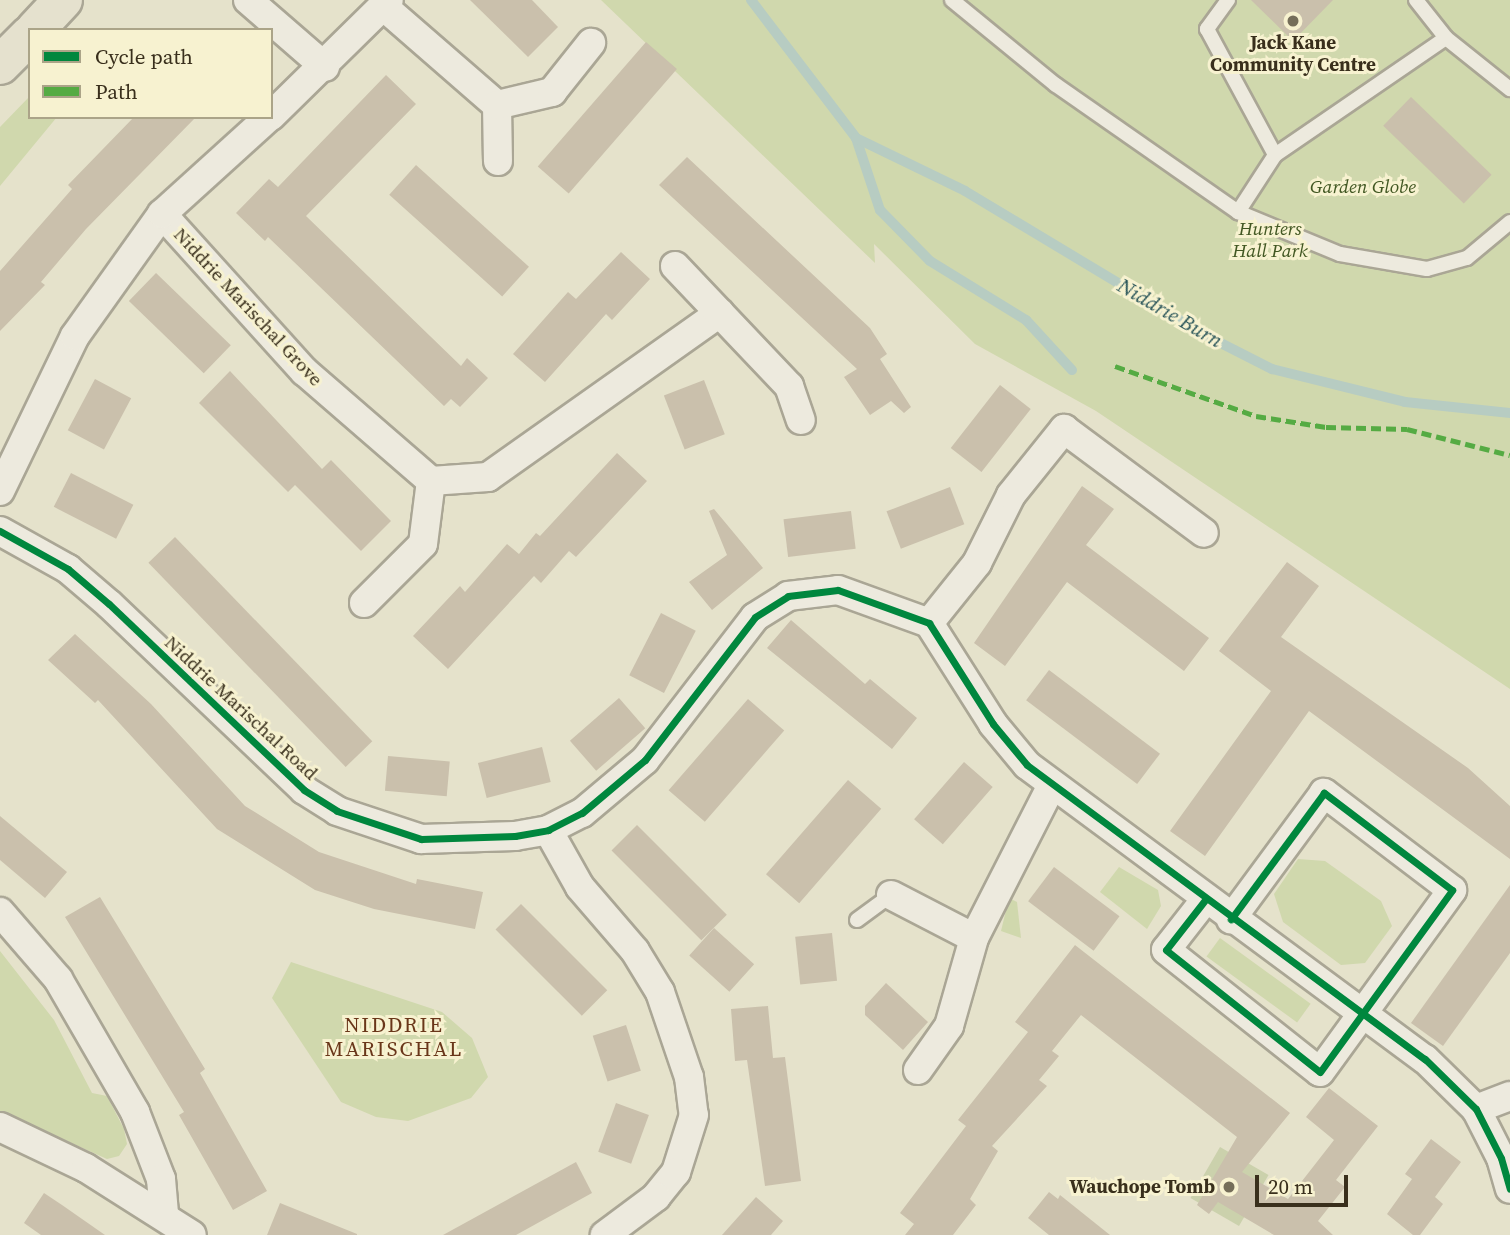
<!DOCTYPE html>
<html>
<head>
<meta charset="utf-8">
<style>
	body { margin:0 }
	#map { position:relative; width:1510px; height:1235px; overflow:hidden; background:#e5e2cb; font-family:"Source Serif 4",serif }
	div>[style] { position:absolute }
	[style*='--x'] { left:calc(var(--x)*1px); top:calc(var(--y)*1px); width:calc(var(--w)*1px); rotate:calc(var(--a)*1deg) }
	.green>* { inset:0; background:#d0d8ad; transform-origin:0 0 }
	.cemetery>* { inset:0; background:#cbd1ac; transform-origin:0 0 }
	.stream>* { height:10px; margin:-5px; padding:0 5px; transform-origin:5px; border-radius:5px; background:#b7ccc2 }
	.building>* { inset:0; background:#cac0ac; transform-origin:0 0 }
	.roads { filter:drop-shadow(2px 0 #aaa695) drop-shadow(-2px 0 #aaa695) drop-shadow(0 2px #aaa695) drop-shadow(0 -2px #aaa695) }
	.service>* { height:14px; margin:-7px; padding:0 7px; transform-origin:7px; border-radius:7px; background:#edeade }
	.minor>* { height:28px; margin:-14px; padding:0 14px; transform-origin:14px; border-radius:14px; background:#edeade }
	.primary>* { height:38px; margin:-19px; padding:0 19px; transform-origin:19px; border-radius:19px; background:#e5e1ce }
	.quiet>* { height:5px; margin-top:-2.5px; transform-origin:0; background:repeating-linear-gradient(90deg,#55ab43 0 10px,transparent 0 15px) }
	.cycleway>* { height:7px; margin:-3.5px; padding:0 3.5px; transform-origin:3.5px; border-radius:3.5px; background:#00873e }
	.dots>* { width:19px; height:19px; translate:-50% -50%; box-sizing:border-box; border:4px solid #f7f2d0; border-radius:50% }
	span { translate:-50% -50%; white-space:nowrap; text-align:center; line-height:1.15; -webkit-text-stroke:6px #f7f2d0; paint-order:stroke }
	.poi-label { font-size:19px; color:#392f1c; font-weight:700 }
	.right { translate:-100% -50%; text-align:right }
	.park-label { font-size:19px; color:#415722; font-style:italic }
	.street-label { font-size:19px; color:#392f1c }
	.water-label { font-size:21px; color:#2b565a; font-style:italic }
	.neighbourhood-label { font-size:21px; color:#693619; letter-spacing:2px }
	.legend { position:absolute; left:28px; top:28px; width:245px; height:91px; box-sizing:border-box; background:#f7f2d0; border:2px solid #aba488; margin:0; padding:9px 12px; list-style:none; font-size:21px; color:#392f1c }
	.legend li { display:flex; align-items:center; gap:14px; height:35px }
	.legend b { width:35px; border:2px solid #aba488 }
	.scale { position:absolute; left:1255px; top:1175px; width:93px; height:32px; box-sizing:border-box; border:4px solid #392f1c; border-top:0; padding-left:9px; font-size:21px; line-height:24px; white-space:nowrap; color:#392f1c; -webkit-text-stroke:5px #f7f2d0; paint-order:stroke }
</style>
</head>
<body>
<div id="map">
	<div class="green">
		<div style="clip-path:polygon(601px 0,1510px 0,1510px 689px,1096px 411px,975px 344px,874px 244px,875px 263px)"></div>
		<div style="clip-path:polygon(30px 96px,30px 117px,57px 117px,0 186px,0 127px)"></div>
		<div style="clip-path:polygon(1298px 859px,1325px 861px,1381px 901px,1392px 926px,1365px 963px,1341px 965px,1283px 922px,1274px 894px)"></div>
		<div style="clip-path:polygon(1119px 867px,1158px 890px,1161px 906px,1147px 929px,1100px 892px)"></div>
		<div style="clip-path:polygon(1009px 898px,1017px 902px,1021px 938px,1001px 931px)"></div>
		<div style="left:1220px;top:938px;width:112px;height:23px;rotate:36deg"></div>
		<div style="clip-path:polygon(0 951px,54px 1020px,92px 1093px,107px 1096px,124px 1129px,127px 1144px,119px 1156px,107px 1159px,0 1111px)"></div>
		<div style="clip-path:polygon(291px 962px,442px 1012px,472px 1038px,488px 1077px,471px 1098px,408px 1121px,376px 1117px,341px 1102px,272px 998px)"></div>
	</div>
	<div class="cemetery">
		<div style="left:1220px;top:1147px;width:56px;height:59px;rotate:30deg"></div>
	</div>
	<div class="stream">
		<div style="--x:751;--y:0;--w:173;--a:52.7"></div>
		<div style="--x:856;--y:138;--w:76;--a:71.6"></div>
		<div style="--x:880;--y:210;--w:71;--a:45.6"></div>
		<div style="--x:930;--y:261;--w:113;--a:31.6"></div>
		<div style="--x:1026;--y:320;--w:68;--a:47.4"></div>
		<div style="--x:856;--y:138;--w:121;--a:25.9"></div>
		<div style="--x:965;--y:191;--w:275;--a:31"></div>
		<div style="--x:1201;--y:333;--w:80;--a:26.9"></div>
		<div style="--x:1272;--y:369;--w:137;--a:13.9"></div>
		<div style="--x:1405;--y:402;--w:106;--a:6"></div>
	</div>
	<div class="building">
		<div style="clip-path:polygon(470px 0,532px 0,558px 27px,528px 57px)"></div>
		<div style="clip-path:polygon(1251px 0,1333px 0,1293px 41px)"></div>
		<div style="left:646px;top:42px;width:41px;height:165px;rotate:41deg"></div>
		<div style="clip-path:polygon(386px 75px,416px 104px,306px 216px,461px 366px,467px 358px,488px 378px,460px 407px,451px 399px,444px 406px,268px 237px,265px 241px,236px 213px,269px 179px,278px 187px)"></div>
		<div style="left:1411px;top:97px;width:112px;height:40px;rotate:44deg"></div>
		<div style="clip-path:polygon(134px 117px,196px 117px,86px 229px,41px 282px,45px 285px,0 331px,0 271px,72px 189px,68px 185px)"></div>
		<div style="clip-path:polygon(687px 157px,870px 328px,887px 354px,880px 359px,911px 407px,904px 413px,891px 401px,870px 415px,844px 377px,857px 369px,659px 185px)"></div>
		<div style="left:416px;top:165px;width:152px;height:40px;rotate:42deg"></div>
		<div style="clip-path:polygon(621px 252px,650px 279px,612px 320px,606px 314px,545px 382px,513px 354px,568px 292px,576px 299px)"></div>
		<div style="left:156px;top:273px;width:104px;height:39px;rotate:44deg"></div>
		<div style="clip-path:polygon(230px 371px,322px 469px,331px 460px,391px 521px,361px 551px,295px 485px,288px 492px,199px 403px)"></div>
		<div style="left:95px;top:379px;width:41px;height:58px;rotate:28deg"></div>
		<div style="left:704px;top:380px;width:58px;height:43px;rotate:69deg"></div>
		<div style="left:1000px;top:385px;width:39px;height:80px;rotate:38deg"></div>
		<div style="clip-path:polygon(617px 453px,647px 481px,576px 557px,569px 551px,541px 583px,534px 576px,448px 669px,413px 636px,460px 586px,465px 592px,507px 544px,519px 554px,536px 533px,540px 536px)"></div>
		<div style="left:71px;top:473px;width:70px;height:38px;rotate:27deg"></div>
		<div style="clip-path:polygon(1082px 486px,1114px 509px,1086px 545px,1209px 638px,1184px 671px,1067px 582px,1005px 666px,974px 643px)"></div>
		<div style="left:950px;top:487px;width:40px;height:68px;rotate:69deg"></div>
		<div style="clip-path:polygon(714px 509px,763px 568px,712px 610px,689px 582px,727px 555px,709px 511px)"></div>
		<div style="left:851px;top:511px;width:38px;height:68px;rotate:83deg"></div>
		<div style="left:175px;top:537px;width:284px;height:37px;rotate:46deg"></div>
		<div style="clip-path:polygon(1287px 562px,1319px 586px,1281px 637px,1468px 768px,1510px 806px,1510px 859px,1309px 711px,1205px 856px,1170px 831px,1271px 691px,1219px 651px)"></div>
		<div style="left:661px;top:613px;width:39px;height:70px;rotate:27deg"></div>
		<div style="clip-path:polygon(791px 620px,865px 684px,870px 679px,917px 718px,892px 749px,767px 648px)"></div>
		<div style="clip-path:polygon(75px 634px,151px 704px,245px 806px,319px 852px,416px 884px,417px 879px,483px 892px,475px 929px,374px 909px,315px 890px,217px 829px,98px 700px,95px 703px,48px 660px)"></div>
		<div style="left:1049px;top:670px;width:139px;height:38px;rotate:37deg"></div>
		<div style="left:619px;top:698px;width:40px;height:65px;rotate:49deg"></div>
		<div style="left:748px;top:699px;width:48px;height:121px;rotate:41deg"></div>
		<div style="left:542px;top:747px;width:36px;height:66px;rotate:76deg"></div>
		<div style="left:388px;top:756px;width:62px;height:35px;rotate:5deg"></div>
		<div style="left:964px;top:762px;width:38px;height:76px;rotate:41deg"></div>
		<div style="left:848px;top:780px;width:44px;height:125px;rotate:41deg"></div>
		<div style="clip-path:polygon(0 816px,67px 872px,45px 898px,0 860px)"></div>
		<div style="left:637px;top:825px;width:127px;height:36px;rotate:45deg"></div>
		<div style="left:1054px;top:867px;width:82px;height:43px;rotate:37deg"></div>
		<div style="clip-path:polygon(1510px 885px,1510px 953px,1443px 1046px,1411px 1023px)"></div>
		<div style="clip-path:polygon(100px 897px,205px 1069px,200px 1073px,267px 1191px,233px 1210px,179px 1115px,184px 1112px,65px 917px)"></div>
		<div style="left:521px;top:904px;width:122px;height:36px;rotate:45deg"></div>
		<div style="left:714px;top:928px;width:54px;height:37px;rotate:42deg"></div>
		<div style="left:832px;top:933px;width:48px;height:37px;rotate:84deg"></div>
		<div style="clip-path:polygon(1075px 945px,1290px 1113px,1242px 1172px,1288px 1199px,1334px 1140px,1306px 1117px,1329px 1088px,1378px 1126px,1336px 1180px,1345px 1187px,1318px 1221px,1333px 1235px,1274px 1235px,1218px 1202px,1209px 1214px,1197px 1205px,1237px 1137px,1081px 1015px,1052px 1051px,1059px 1056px,1039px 1080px,1047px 1086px,992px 1146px,998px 1151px,970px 1199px,976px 1205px,953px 1235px,905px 1235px,914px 1224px,900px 1213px,966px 1126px,958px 1120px,1028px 1032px,1015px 1022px)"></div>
		<div style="clip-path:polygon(886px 983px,928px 1022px,903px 1050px,865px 1015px,865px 1006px)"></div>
		<div style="clip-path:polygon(768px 1006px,773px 1058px,785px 1057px,801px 1181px,765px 1186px,747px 1060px,735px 1061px,731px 1009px)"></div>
		<div style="left:626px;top:1025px;width:48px;height:35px;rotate:72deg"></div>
		<div style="left:616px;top:1103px;width:35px;height:52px;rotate:20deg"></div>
		<div style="clip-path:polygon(1431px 1139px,1461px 1162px,1435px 1197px,1443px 1204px,1420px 1235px,1413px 1235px,1387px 1214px,1412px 1179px,1405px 1174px)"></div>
		<div style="clip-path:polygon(576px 1162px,592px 1193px,516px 1235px,443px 1235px)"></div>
		<div style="clip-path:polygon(1049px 1192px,1058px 1199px,1060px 1195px,1110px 1235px,1049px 1235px,1028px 1218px)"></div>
		<div style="clip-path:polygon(44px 1193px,62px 1205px,105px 1235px,41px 1235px,24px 1223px)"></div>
		<div style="clip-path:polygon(756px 1197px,783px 1221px,771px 1235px,722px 1235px)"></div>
		<div style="clip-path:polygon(280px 1203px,357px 1234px,357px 1235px,267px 1235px)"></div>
	</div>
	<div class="roads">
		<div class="service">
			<div style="--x:952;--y:0;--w:134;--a:39.3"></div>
			<div style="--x:1056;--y:85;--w:222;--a:34.9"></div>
			<div style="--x:1238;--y:212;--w:110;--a:22.4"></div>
			<div style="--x:1340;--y:254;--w:88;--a:9.8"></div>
			<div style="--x:1427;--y:269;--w:41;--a:-15.4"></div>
			<div style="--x:1467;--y:258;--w:56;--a:-39.9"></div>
			<div style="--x:1228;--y:0;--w:36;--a:126"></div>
			<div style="--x:1207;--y:29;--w:143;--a:61.6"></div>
			<div style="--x:1275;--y:155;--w:68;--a:123"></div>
			<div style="--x:1416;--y:0;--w:48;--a:51.7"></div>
			<div style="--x:1275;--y:155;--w:207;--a:-34.4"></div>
			<div style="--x:1446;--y:38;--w:82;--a:38.6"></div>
			<div style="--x:857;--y:920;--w:42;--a:-36.3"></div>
		</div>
		<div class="minor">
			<div style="--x:248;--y:0;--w:102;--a:41"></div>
			<div style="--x:383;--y:6;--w:151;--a:41"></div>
			<div style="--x:497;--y:105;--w:56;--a:89"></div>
			<div style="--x:497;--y:105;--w:57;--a:-13.3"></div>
			<div style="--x:552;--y:92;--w:63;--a:-51.5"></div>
			<div style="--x:271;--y:116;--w:165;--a:-44.5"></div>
			<div style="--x:162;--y:214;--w:212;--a:47.9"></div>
			<div style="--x:304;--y:371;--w:168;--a:40.9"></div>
			<div style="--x:431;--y:481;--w:57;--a:-4"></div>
			<div style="--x:488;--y:477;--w:284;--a:-35.3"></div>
			<div style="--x:675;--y:266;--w:166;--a:46.5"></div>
			<div style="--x:789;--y:386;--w:36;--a:71"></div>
			<div style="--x:0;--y:491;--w:172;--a:-64.2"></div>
			<div style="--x:75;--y:336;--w:150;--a:-54.5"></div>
			<div style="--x:162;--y:214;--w:144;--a:-42.2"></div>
			<div style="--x:0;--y:531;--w:78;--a:29.2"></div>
			<div style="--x:68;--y:569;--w:54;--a:40.5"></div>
			<div style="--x:109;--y:604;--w:269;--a:43.6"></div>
			<div style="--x:304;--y:790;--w:39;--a:32"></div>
			<div style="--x:337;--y:811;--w:89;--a:18.4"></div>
			<div style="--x:421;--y:839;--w:94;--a:-1.8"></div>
			<div style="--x:515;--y:836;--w:34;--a:-10"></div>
			<div style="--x:548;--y:830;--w:38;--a:-27"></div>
			<div style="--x:582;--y:813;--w:82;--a:-40.1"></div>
			<div style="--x:645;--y:760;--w:180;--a:-52.4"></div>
			<div style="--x:755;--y:617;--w:39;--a:-32"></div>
			<div style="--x:788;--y:596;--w:50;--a:-6.8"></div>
			<div style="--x:838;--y:590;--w:97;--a:19.9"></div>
			<div style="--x:364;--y:603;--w:83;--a:-45"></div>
			<div style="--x:423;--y:544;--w:64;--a:-82.8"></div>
			<div style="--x:929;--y:623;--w:120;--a:57.6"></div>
			<div style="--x:993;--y:724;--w:53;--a:50.3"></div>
			<div style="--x:1027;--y:765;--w:495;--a:36.5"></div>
			<div style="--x:1425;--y:1059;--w:71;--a:44.4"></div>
			<div style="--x:1476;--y:1109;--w:55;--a:63"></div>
			<div style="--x:1501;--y:1158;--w:32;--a:74"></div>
			<div style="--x:929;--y:623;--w:77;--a:-51.3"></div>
			<div style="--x:977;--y:563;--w:76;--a:-63.4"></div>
			<div style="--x:1011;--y:495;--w:85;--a:-51.2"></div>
			<div style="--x:1064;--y:429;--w:174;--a:36.6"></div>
			<div style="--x:548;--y:830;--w:65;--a:60.7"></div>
			<div style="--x:580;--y:887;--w:84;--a:49.3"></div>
			<div style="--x:635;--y:951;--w:48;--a:58.6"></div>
			<div style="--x:660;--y:992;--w:90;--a:71.2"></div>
			<div style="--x:689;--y:1077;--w:38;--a:83"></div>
			<div style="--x:694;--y:1115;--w:60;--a:107.5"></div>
			<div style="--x:676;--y:1172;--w:32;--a:129"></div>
			<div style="--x:656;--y:1197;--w:64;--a:143.3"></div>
			<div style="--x:891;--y:895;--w:93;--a:27.4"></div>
			<div style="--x:974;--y:938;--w:172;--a:-63"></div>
			<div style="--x:1205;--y:900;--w:63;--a:128"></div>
			<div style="--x:1166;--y:950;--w:196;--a:38.4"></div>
			<div style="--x:1320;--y:1072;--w:225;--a:-54"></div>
			<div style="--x:1452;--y:890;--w:161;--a:-142.8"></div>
			<div style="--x:1324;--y:793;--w:157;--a:126.4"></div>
			<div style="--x:0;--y:912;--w:89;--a:49.1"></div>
			<div style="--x:58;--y:979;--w:154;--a:59.9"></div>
			<div style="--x:135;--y:1112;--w:72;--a:68.8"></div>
			<div style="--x:161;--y:1179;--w:37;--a:85"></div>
			<div style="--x:918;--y:1070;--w:54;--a:-54.8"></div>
			<div style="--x:949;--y:1026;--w:91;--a:-74.1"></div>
			<div style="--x:1476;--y:1109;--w:36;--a:-21"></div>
			<div style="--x:0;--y:1127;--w:95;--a:25.5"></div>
			<div style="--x:86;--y:1168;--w:125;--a:32.3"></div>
		</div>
		<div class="primary">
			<div style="--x:35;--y:30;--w:41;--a:-47"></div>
			<div style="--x:0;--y:65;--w:42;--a:-45"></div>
		</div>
	</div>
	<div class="quiet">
		<div style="--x:1115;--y:366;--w:150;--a:19.5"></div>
		<div style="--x:1256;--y:416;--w:71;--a:8.9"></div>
		<div style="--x:1326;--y:427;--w:81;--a:1.4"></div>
		<div style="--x:1407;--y:429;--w:106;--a:14.2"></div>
	</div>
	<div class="cycleway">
		<div style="--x:0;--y:531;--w:78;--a:29.2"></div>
		<div style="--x:68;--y:569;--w:54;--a:40.5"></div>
		<div style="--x:109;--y:604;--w:269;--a:43.6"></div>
		<div style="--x:304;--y:790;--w:39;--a:32"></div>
		<div style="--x:337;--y:811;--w:89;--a:18.4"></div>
		<div style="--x:421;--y:839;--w:94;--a:-1.8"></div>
		<div style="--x:515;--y:836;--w:34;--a:-10"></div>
		<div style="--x:548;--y:830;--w:38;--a:-27"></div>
		<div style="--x:582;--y:813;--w:82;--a:-40.1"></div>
		<div style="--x:645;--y:760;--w:180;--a:-52.4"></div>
		<div style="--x:755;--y:617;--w:39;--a:-32"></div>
		<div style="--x:788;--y:596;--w:50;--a:-6.8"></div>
		<div style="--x:838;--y:590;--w:97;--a:19.9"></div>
		<div style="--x:929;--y:623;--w:120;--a:57.6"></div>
		<div style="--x:993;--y:724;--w:53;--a:50.3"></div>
		<div style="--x:1027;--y:765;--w:495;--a:36.5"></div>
		<div style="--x:1425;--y:1059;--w:71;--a:44.4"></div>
		<div style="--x:1476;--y:1109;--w:55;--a:63"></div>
		<div style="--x:1501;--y:1158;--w:32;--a:74"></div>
		<div style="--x:1205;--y:900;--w:63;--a:128"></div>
		<div style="--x:1166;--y:950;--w:196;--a:38.4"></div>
		<div style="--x:1320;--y:1072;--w:225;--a:-54"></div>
		<div style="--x:1452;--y:890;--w:161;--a:-142.8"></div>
		<div style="--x:1324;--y:793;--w:157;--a:126.4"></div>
	</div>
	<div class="dots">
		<div style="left:1293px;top:21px;background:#756e59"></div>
		<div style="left:1229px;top:1187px;background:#756e59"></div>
	</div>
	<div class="poi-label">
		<span style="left:1293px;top:54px">Jack Kane<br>Community Centre</span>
		<span class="right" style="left:1215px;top:1187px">Wauchope Tomb</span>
	</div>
	<div class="park-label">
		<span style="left:1363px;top:187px">Garden Globe</span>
		<span style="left:1270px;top:240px">Hunters<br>Hall Park</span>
	</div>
	<div class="street-label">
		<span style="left:248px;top:307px;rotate:47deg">Niddrie Marischal Grove</span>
		<span style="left:241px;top:708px;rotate:43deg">Niddrie Marischal Road</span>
	</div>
	<div class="water-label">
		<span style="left:1170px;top:313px;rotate:30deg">Niddrie Burn</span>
	</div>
	<div class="neighbourhood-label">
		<span style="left:394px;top:1037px">NIDDRIE<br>MARISCHAL</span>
	</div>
	<ul class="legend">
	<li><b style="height:9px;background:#00873e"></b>Cycle path</li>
	<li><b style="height:9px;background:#55ab43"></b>Path</li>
	</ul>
	<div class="scale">20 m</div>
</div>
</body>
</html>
